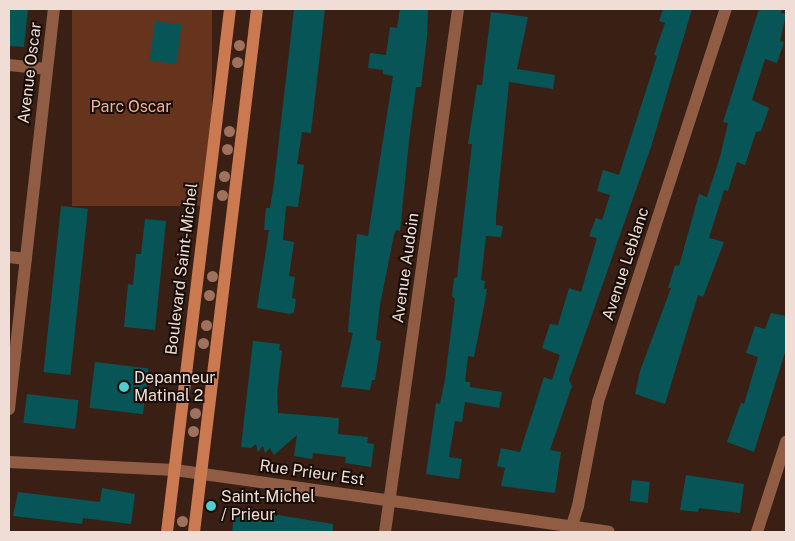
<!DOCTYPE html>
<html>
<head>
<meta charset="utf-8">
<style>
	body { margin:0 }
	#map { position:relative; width:795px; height:541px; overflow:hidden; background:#3a2014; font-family:"Public Sans",sans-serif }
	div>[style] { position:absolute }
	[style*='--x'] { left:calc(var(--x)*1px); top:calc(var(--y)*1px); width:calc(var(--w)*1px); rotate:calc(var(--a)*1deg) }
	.green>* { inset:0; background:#66341c; transform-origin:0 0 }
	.building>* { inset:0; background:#085557; transform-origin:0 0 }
	.street>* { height:12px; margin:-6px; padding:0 6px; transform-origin:6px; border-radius:6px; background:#905d44 }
	.secondary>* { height:12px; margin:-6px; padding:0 6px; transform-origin:6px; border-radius:6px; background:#cb7951 }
	.trees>* { width:11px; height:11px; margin:-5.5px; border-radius:50%; background:#a0715c }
	.dots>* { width:14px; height:14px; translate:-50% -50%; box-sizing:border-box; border:2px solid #190d08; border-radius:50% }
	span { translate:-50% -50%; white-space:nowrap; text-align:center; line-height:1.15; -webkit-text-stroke:4px #190d08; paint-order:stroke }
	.street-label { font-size:16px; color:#f0ded6 }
	.park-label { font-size:16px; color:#f3b396 }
	.poi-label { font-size:16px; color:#f0ded6 }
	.left { translate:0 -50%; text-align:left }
	.frame { position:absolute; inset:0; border:10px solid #f0ded6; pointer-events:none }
</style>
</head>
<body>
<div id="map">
	<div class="green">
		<div style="left:72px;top:9px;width:140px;height:197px"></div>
	</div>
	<div class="building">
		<div style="clip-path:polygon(9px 9px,28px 9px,24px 47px,9px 46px)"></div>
		<div style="clip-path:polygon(294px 9px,325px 9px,311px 133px,302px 132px,297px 164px,304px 165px,298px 207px,286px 206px,283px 240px,294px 242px,289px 276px,295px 277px,292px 298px,296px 299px,294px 312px,290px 314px,257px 308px,269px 230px,264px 230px,266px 208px,270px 208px,274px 183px)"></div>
		<div style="clip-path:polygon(400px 9px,428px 9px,427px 37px,421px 87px,416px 87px,409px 141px,400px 231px,396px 230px,394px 235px,380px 305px,376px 340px,381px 341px,375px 380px,372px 380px,370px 390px,341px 387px,353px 333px,348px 332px,349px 318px,357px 234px,368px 236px,393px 76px,383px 74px,383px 70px,368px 68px,370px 53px,386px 55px,390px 27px,397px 28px)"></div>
		<div style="clip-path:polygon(663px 9px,692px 9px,651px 147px,569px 380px,572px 386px,550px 450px,561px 452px,555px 493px,501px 486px,505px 468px,497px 466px,501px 448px,520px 452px,544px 377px,552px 380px,560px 355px,542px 348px,550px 324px,558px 325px,569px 288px,581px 292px,597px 238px,589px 236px,596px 218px,602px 220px,610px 195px,597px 191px,603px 170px,619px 175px,657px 56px,654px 55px,665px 23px,659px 21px)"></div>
		<div style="clip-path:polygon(759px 9px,782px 9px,781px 13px,786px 14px,780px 41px,784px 42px,777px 63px,765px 59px,752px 100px,769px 108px,761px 131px,756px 132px,745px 165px,737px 162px,728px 191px,724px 190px,709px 238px,724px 242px,703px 297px,698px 295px,665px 404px,635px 394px,640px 371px,671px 288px,668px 288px,675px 265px,679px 266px,699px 194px,707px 197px,720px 157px,728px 123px,723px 122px)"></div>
		<div style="clip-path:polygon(491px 12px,528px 17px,517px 69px,555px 75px,553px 89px,509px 82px,496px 216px,496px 225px,503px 226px,501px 237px,486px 236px,481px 280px,485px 281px,484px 289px,487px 289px,485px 301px,474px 357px,468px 356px,465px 382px,470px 382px,470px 387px,502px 392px,499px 408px,465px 402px,462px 422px,455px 421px,449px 457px,462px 459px,459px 479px,426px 474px,436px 403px,440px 404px,445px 379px,455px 299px,452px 296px,454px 278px,457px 277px,472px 144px,468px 144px,477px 85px,482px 85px)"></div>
		<div style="left:155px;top:21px;width:27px;height:40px;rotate:8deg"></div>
		<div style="left:61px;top:206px;width:27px;height:167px;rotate:6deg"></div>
		<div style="clip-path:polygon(145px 219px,166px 221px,155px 330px,124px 327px,128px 284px,133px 285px,136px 254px,141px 254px)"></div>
		<div style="clip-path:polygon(771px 313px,786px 316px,786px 349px,754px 452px,727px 442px,741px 403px,744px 404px,758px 357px,746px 353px,755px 326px,765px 329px)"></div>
		<div style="clip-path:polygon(253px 341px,280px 344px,279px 350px,282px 351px,277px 394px,278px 413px,339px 418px,338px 434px,368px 437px,367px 443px,374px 444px,371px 467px,345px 463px,346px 457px,313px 453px,312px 459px,294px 456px,297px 435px,274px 455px,270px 448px,265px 453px,263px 446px,258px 452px,256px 444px,251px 448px,241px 447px)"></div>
		<div style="left:95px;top:362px;width:54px;height:46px;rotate:7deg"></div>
		<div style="left:27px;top:394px;width:52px;height:29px;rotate:7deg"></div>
		<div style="clip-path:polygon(686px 475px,744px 484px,740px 513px,699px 508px,698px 512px,680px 510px)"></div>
		<div style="left:632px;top:480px;width:18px;height:21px;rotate:6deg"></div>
		<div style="clip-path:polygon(102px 488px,135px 494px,131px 524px,83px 518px,82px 524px,13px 516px,18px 492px,100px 502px)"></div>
		<div style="clip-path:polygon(235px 508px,333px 524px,333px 532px,232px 532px)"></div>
	</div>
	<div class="street">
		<div style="--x:9;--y:65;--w:37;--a:6"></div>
		<div style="--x:9;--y:257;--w:17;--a:7"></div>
		<div style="--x:9;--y:409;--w:403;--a:-83.6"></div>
		<div style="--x:9;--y:462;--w:166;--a:2.8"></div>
		<div style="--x:175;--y:470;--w:438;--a:8.1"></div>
		<div style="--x:385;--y:532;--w:528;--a:-82.05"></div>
		<div style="--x:570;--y:532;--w:27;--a:-73"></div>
		<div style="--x:578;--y:506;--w:106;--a:-79.1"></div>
		<div style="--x:598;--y:402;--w:413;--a:-72"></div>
		<div style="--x:757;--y:532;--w:95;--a:-72.1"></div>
	</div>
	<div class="secondary">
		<div style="--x:167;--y:532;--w:527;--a:-83.13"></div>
		<div style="--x:194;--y:532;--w:527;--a:-83.13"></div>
	</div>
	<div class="trees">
		<div style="left:239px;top:45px"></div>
		<div style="left:237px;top:62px"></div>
		<div style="left:229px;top:131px"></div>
		<div style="left:227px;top:149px"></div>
		<div style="left:224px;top:176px"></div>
		<div style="left:222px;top:195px"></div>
		<div style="left:212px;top:276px"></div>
		<div style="left:209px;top:295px"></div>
		<div style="left:206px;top:325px"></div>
		<div style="left:203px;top:343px"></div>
		<div style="left:195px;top:413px"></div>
		<div style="left:193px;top:431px"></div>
		<div style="left:182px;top:521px"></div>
	</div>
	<div class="dots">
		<div style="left:124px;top:387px;background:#51ccd1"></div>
		<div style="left:211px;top:506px;background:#51ccd1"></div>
	</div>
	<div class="street-label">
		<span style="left:30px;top:73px;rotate:-83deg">Avenue Oscar</span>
		<span style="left:626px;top:264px;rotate:-72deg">Avenue Leblanc</span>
		<span style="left:406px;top:268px;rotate:-82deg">Avenue Audoin</span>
		<span style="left:182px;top:269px;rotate:-83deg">Boulevard Saint-Michel</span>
		<span style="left:312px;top:473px;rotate:8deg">Rue Prieur Est</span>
	</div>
	<div class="park-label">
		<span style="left:131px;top:107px">Parc Oscar</span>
	</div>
	<div class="poi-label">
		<span class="left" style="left:134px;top:387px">Depanneur<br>Matinal 2</span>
		<span class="left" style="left:221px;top:506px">Saint-Michel<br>/ Prieur</span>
	</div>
	<div class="frame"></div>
</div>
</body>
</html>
